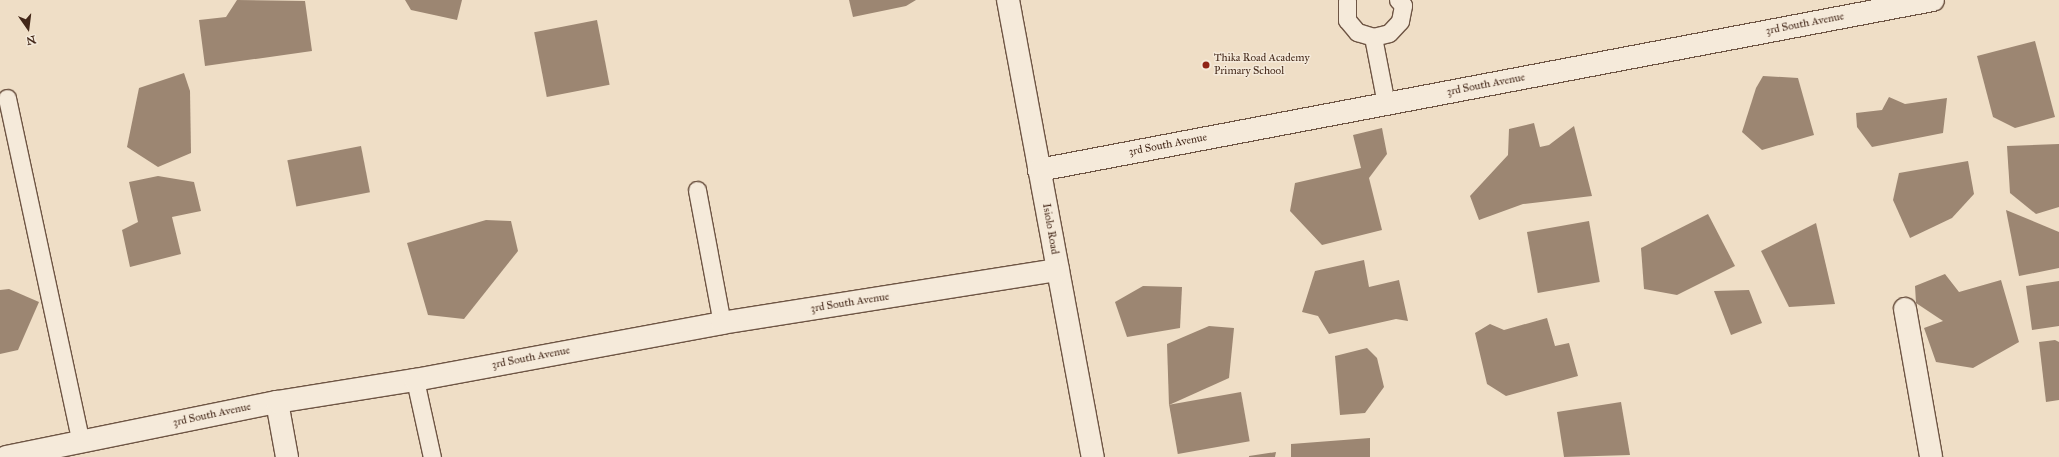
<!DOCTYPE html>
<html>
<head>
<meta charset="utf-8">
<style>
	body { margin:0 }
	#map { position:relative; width:2059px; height:457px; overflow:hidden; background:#efdec6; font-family:"IM FELL Great Primer",serif }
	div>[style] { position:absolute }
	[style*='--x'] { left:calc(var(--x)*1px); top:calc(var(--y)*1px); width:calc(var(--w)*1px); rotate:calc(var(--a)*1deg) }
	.building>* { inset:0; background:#9c8672; transform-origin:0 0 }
	.roads { filter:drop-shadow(1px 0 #6e5544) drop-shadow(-1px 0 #6e5544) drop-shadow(0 1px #6e5544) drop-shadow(0 -1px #6e5544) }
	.service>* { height:17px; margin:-8.5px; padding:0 8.5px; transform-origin:8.5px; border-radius:8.5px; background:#f5eada }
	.minor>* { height:22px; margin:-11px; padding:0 11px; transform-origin:11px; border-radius:11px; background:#f5eada }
	.dots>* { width:11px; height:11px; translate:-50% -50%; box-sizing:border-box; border:2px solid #f5eada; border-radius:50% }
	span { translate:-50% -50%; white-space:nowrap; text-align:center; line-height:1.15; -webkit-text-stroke:3px #f5eada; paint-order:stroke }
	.street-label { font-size:11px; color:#432718 }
	.poi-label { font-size:11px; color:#432718 }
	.left { translate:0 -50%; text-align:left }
	.north { position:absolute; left:8px; top:8px; width:40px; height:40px; -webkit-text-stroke:3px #f5eada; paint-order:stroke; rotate:166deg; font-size:11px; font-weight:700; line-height:16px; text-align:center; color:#432718 }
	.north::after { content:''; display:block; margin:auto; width:14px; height:18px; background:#432718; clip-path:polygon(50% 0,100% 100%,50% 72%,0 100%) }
</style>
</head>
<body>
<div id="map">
	<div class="building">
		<div style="clip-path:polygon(237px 0,305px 1px,312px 51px,205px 66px,199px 20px,226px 17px)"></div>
		<div style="clip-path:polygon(405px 0,462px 0,457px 20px,411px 10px)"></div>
		<div style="clip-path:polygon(849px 0,916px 0,906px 6px,853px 17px)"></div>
		<div style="left:597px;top:20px;width:66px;height:64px;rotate:79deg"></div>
		<div style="clip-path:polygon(2035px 41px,2055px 117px,2015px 128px,1993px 117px,1977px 56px)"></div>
		<div style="clip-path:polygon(184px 73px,190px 91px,191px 153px,158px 167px,127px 147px,139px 88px)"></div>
		<div style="clip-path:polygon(1763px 76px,1798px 78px,1814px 135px,1762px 150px,1742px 132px,1756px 88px)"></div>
		<div style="clip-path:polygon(1889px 97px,1905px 104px,1947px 98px,1943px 133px,1872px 147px,1857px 127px,1856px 113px,1882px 110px)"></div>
		<div style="clip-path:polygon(1534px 123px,1540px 147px,1549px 145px,1574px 126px,1592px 196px,1523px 204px,1479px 220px,1470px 196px,1508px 155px,1509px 129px)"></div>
		<div style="clip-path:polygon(1382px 128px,1387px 154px,1369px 178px,1382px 230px,1322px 245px,1290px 211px,1295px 183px,1361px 168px,1353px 135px)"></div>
		<div style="clip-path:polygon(2059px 144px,2059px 207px,2036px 214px,2010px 193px,2007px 146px)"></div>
		<div style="left:361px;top:146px;width:47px;height:75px;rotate:79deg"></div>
		<div style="clip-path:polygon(1968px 161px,1974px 194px,1952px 218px,1910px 238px,1893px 200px,1899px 173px)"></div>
		<div style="clip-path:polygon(158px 176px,194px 182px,201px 211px,172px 217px,181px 254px,130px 267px,122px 230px,138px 222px,129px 182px)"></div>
		<div style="clip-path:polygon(2006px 210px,2059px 232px,2059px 268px,2019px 276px)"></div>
		<div style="clip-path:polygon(1708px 214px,1735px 266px,1677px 295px,1644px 289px,1641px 248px)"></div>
		<div style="clip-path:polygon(486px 220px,511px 221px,518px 251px,464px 319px,428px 315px,407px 243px)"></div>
		<div style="left:1589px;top:221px;width:62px;height:63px;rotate:80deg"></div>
		<div style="clip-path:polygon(1816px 223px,1835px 304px,1789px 307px,1761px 251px)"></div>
		<div style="clip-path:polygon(1364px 260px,1369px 287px,1399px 280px,1408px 321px,1396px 319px,1329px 334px,1318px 316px,1302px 312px,1315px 271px)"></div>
		<div style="clip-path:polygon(1945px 274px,1959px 292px,2001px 280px,2019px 342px,1973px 368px,1936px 362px,1924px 328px,1943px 321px,1916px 303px,1915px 286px)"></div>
		<div style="clip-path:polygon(2059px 281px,2059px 326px,2032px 330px,2026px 286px)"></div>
		<div style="clip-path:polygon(1143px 286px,1182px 287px,1180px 328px,1127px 337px,1115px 302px)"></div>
		<div style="clip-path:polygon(9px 289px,39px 302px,18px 350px,0 354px,0 290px)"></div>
		<div style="clip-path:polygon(1749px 290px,1762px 323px,1731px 335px,1714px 291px)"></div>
		<div style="clip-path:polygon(1547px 318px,1555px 346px,1569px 343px,1578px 376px,1506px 396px,1487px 384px,1475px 333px,1490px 324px,1504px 330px)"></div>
		<div style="clip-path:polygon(1209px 326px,1234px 328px,1229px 378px,1169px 405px,1167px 344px)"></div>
		<div style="clip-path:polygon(2055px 340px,2059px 342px,2059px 400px,2046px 402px,2039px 342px)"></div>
		<div style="clip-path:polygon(1367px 348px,1377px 358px,1384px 387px,1365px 413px,1340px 415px,1335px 356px)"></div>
		<div style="left:1241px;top:392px;width:50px;height:73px;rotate:80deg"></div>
		<div style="clip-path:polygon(1621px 402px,1630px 455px,1564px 457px,1557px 412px)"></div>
		<div style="clip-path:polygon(1370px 438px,1370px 457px,1291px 457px,1291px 444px)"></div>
		<div style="clip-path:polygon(1276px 452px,1275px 457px,1249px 457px,1249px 456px)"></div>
	</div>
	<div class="roads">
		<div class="service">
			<div style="--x:1347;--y:0;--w:20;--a:90"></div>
			<div style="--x:1347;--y:20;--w:16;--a:50"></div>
			<div style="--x:1357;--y:32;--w:17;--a:17"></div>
			<div style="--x:1373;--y:37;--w:16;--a:-14"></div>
			<div style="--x:1389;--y:33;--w:16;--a:-47"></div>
			<div style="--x:1400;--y:21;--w:16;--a:-79"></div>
			<div style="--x:1403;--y:5;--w:7;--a:-135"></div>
			<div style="--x:1373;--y:37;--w:68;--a:79"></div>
			<div style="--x:7;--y:98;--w:353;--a:77.9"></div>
			<div style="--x:697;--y:190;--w:135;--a:79.4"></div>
			<div style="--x:415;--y:380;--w:79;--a:77.6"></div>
		</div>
		<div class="minor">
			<div style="--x:1008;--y:0;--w:465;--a:79.5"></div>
			<div style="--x:1039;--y:170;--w:910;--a:-10.77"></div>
			<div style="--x:1905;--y:309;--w:150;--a:80"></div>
			<div style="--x:277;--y:402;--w:56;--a:79.7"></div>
			<div style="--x:6;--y:457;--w:277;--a:-11.5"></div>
			<div style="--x:277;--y:402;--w:140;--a:-9.1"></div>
			<div style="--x:415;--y:380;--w:312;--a:-10.5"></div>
			<div style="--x:722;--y:323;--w:340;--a:-9"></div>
		</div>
	</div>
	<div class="dots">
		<div style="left:1206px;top:65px;background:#8f2418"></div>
	</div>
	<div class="street-label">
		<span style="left:1805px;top:24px;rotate:-11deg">3rd South Avenue</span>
		<span style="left:1486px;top:85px;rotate:-11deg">3rd South Avenue</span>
		<span style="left:1168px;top:145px;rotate:-11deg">3rd South Avenue</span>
		<span style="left:1050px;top:229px;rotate:80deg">Isiolo Road</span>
		<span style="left:850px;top:303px;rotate:-9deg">3rd South Avenue</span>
		<span style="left:531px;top:358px;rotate:-11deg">3rd South Avenue</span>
		<span style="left:212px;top:415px;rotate:-12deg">3rd South Avenue</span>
	</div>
	<div class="poi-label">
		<span class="left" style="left:1214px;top:65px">Thika Road Academy<br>Primary School</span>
	</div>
	<div class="north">N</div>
</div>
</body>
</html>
